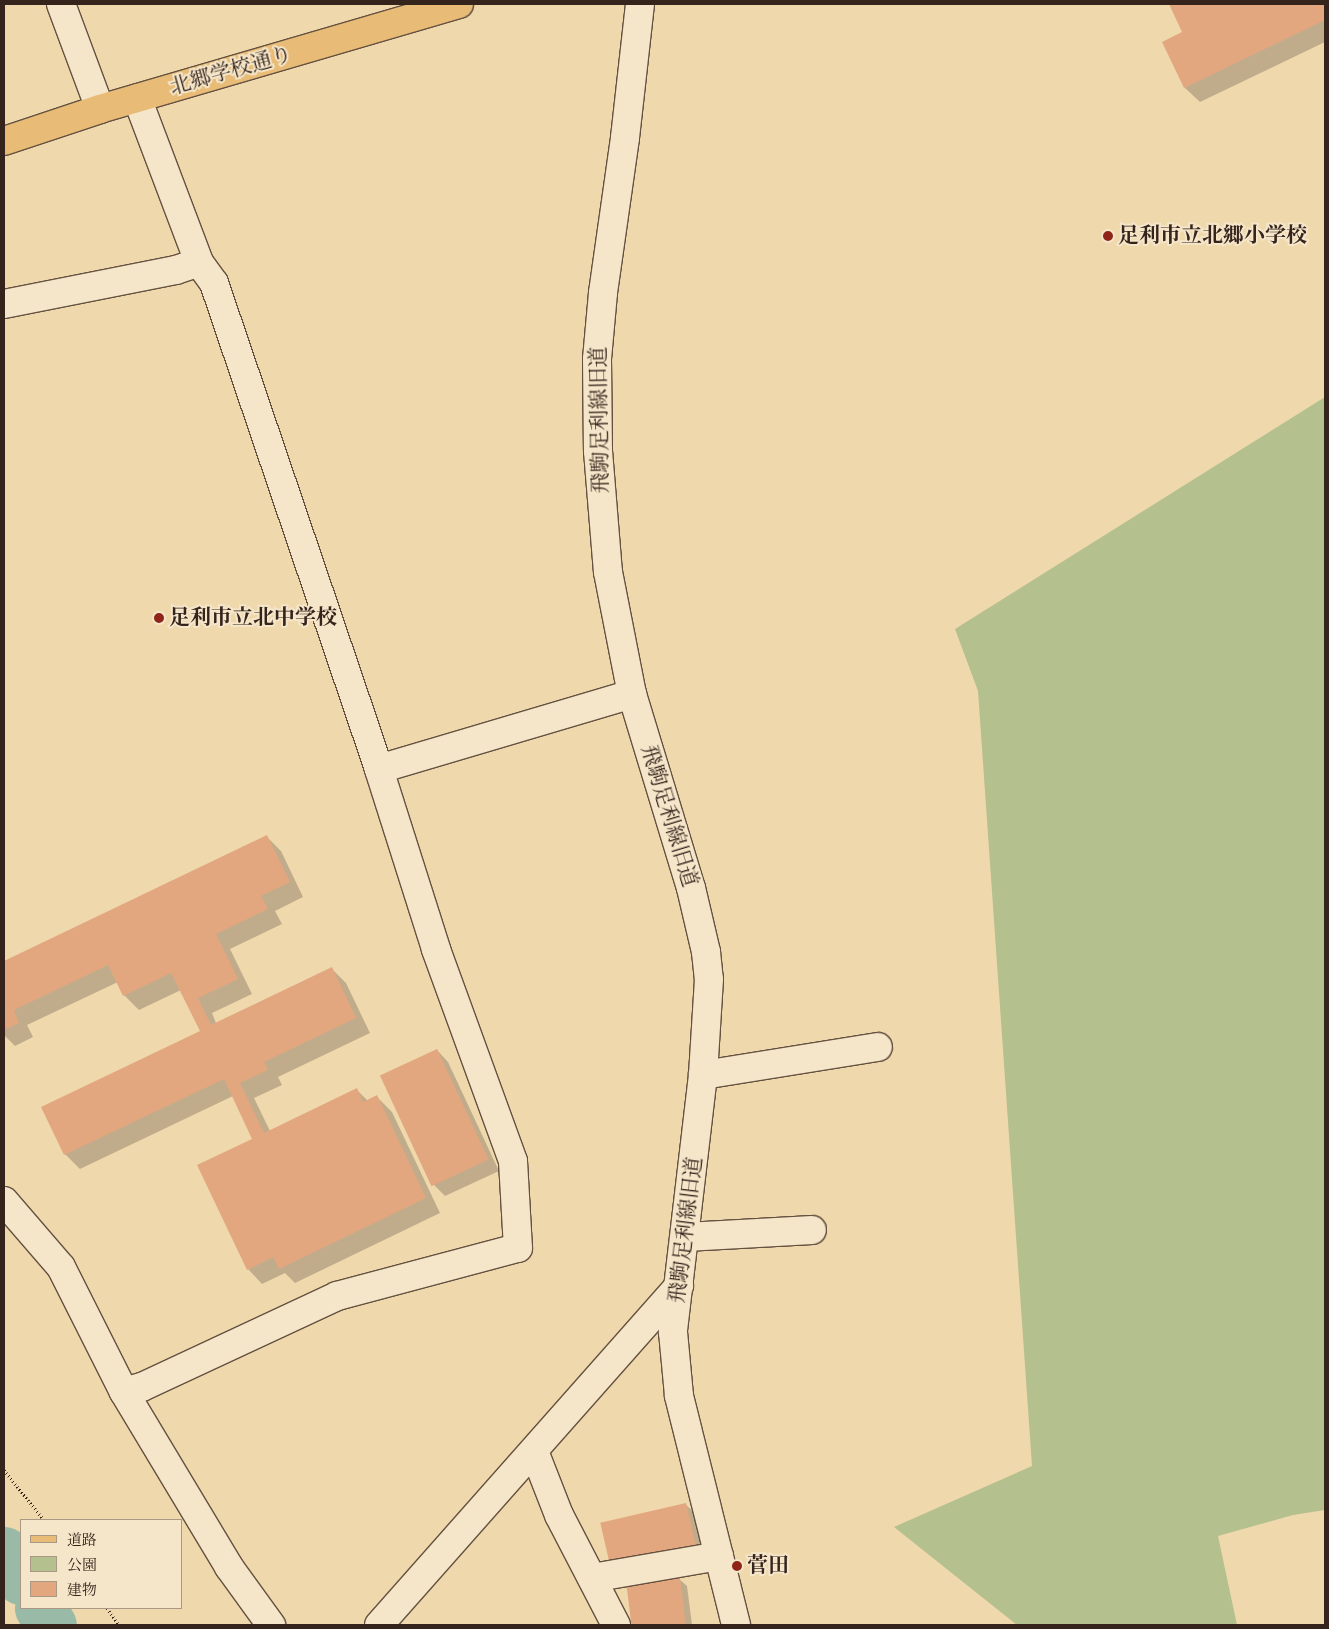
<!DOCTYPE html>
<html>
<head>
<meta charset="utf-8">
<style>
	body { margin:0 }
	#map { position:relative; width:1329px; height:1629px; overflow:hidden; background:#f0d8ad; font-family:"IM FELL DW Pica","Noto Serif JP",serif }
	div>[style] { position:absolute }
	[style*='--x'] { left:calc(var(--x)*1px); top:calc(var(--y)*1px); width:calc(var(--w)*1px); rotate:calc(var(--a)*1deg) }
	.green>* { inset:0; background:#b4c08e }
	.shadow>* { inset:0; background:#0003 }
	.river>* { height:51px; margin:-25.5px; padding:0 25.5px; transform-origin:25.5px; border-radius:25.5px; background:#9abaa8 }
	.building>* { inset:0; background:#e3a780; transform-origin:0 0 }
	.path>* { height:3px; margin-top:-1.5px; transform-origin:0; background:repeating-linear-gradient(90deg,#35241c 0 1px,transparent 0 3.5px) }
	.roads { filter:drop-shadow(1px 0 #645140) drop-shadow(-1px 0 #645140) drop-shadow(0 1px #645140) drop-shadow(0 -1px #645140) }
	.minor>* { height:28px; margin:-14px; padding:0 14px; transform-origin:14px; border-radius:14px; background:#f5e6ca }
	.major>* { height:28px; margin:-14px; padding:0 14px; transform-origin:14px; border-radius:14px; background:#e8bc76 }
	.dots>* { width:14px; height:14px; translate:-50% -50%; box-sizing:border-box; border:2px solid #f5e6ca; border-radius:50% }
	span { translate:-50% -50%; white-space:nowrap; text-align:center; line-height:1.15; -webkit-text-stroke:4px #f5e6ca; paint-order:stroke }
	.street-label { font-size:21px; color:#35241c }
	.poi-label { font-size:21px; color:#35241c; font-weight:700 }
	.left { translate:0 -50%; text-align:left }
	.frame { position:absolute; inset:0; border:5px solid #35241c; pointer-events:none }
	.legend { position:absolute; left:20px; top:1519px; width:162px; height:90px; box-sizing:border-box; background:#f5e6ca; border:1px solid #a89884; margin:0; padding:6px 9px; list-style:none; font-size:15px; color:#35241c }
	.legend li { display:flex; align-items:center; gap:10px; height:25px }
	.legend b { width:25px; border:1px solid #a89884 }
</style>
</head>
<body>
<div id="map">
	<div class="green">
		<div style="clip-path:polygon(1325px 397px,1325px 1510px,1293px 1515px,1218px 1536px,1237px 1625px,1017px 1625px,894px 1527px,1032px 1466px,978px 691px,955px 629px)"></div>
	</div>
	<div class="shadow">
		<div style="clip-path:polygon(1170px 4px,1325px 4px,1325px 42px,1200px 102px,1185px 88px,1163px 43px,1184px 33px)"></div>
		<div style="clip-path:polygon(266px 836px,281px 851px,303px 897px,275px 911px,282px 924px,230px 949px,252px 994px,212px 1013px,216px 1023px,331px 968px,346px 983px,370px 1033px,278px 1077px,282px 1085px,254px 1098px,270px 1131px,357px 1090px,368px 1101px,377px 1097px,392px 1112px,440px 1213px,295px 1283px,285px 1273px,262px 1284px,248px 1269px,254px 1140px,233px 1096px,80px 1169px,65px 1154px,201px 1032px,181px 990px,139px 1010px,124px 995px,118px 982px,27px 1025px,33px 1037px,15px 1046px,4px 1035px,4px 962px)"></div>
		<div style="clip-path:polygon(437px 1050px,448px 1062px,499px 1171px,445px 1196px,434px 1185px)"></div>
		<div style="clip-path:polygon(685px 1504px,697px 1515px,707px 1558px,601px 1524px)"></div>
		<div style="clip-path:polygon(679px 1579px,687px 1586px,692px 1625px,633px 1625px,628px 1586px)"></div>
	</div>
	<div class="river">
		<div style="--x:4;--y:1552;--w:32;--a:58"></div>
		<div style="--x:40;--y:1608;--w:20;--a:57"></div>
	</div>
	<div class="building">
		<div style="clip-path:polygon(1169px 4px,1325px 4px,1325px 20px,1184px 88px,1162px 42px,1182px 32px)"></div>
		<div style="clip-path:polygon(267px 835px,290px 882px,261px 896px,268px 909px,216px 934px,238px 979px,198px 998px,211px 1025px,332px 967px,356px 1018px,264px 1062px,268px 1070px,240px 1083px,264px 1133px,357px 1088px,363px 1102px,377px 1095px,426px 1198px,279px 1269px,273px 1257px,247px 1270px,197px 1165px,252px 1139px,224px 1079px,64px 1155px,41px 1107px,200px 1031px,171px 973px,123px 996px,108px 965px,14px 1010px,19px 1023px,4px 1030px,4px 961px)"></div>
		<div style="left:437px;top:1049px;width:122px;height:63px;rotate:65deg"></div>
		<div style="left:686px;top:1503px;width:45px;height:88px;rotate:77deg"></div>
		<div style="left:680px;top:1578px;width:46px;height:54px;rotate:83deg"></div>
	</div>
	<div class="path">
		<div style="--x:4;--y:1470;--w:64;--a:51.3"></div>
		<div style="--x:107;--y:1608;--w:21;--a:55"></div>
	</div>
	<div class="roads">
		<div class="minor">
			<div style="--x:61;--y:4;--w:112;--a:69.6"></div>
			<div style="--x:640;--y:4;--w:135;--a:96.4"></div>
			<div style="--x:625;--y:138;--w:157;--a:98.1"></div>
			<div style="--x:603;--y:293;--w:66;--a:95.2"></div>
			<div style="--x:597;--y:359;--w:92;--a:89.4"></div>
			<div style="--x:598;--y:451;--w:121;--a:85.3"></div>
			<div style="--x:608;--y:572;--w:124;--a:78.9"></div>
			<div style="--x:632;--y:694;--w:203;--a:73.1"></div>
			<div style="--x:691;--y:888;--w:66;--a:76.8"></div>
			<div style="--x:706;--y:952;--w:27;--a:84"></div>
			<div style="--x:709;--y:979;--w:96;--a:93.6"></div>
			<div style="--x:703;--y:1075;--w:259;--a:96.7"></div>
			<div style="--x:673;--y:1332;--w:64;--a:84.6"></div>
			<div style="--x:679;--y:1396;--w:236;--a:76"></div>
			<div style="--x:4;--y:304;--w:175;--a:-11.2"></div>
			<div style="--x:176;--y:270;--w:24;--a:-19"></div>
			<div style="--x:379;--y:769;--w:264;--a:-16.5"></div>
			<div style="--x:703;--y:1075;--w:177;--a:-9.1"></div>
			<div style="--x:4;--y:1201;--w:87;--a:49.2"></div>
			<div style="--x:61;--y:1267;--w:140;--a:63.3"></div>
			<div style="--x:124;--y:1392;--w:19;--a:-16"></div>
			<div style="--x:142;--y:1387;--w:215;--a:-25"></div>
			<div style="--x:337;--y:1296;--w:187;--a:-14.9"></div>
			<div style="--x:518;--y:1248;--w:87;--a:-93.3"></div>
			<div style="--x:513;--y:1161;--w:226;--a:-110"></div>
			<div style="--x:436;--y:949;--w:189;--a:-107.6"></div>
			<div style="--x:379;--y:769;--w:513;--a:-108.75"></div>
			<div style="--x:214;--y:283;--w:26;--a:-126"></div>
			<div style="--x:199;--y:262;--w:175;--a:-110.7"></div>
			<div style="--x:686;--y:1237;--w:126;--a:-3.2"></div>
			<div style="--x:124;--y:1392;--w:204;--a:59"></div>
			<div style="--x:229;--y:1567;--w:72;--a:54.1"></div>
			<div style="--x:534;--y:1451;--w:69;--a:68.7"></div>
			<div style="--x:559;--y:1515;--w:124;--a:62.6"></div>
			<div style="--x:592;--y:1578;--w:129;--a:-9.8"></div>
			<div style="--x:379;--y:1625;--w:453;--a:-48.5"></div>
		</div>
		<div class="major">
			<div style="--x:4;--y:141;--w:101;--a:-18.4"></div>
			<div style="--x:100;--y:109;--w:374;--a:-16.3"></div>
		</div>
	</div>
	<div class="dots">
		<div style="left:1108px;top:236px;background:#8f2418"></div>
		<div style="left:159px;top:618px;background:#8f2418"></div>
		<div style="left:737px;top:1566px;background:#8f2418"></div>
	</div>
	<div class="street-label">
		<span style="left:231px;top:71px;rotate:-16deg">北郷学校通り</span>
		<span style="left:600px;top:420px;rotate:-91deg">飛駒足利線旧道</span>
		<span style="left:669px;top:816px;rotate:73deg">飛駒足利線旧道</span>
		<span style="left:686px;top:1230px;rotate:-83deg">飛駒足利線旧道</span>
	</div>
	<div class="poi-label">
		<span class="left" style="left:1118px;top:236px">足利市立北郷小学校</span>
		<span class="left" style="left:169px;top:618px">足利市立北中学校</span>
		<span class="left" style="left:747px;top:1566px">菅田</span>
	</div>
	<div class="frame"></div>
	<ul class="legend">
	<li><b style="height:6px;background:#e8bc76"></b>道路</li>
	<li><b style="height:14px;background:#b4c08e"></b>公園</li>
	<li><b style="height:14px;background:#e3a780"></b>建物</li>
	</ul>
</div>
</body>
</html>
